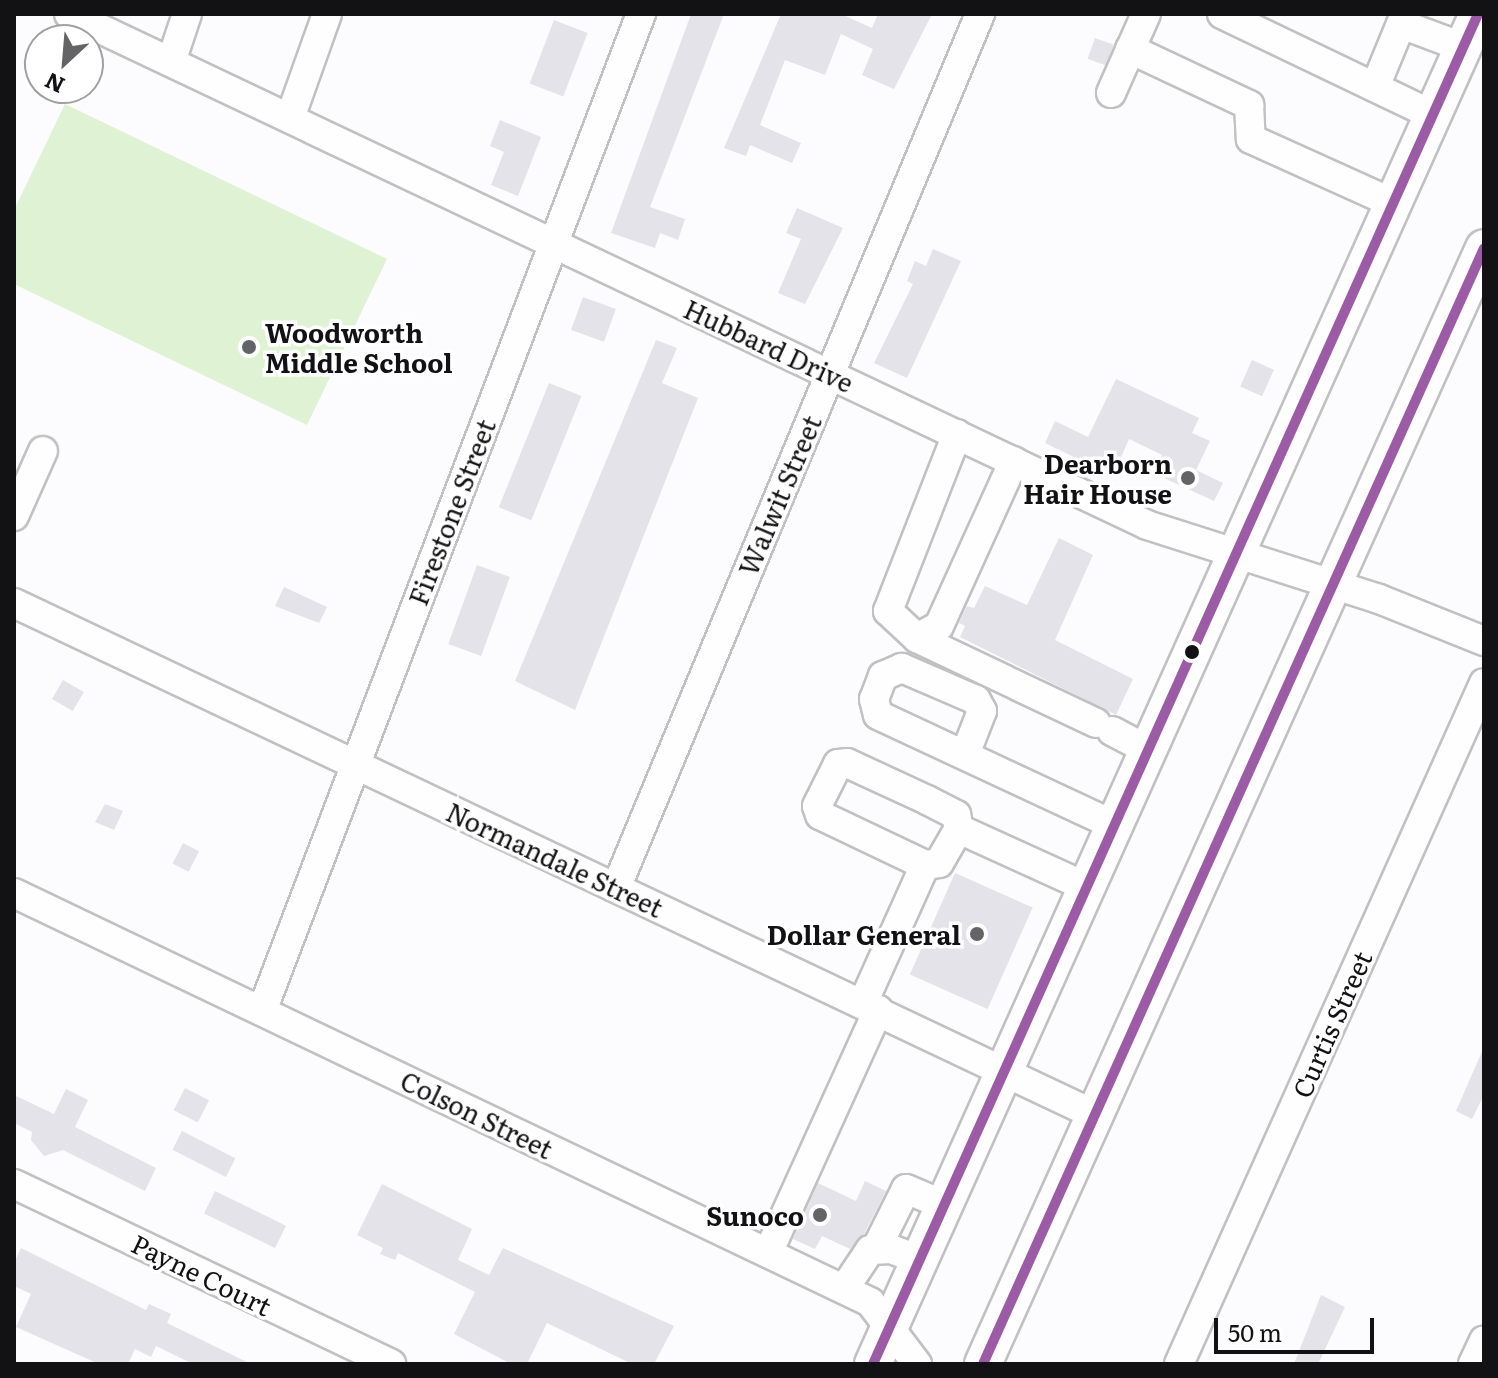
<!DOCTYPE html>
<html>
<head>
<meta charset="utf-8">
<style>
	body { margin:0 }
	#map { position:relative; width:1498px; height:1378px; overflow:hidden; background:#fcfbfd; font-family:Literata,serif }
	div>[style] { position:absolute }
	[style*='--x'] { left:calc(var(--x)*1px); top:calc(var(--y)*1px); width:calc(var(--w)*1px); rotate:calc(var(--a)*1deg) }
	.green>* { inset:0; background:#dff3d4 }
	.building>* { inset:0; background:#e4e3ea; transform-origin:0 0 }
	.roads { filter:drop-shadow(2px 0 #c1c1c3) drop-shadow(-2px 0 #c1c1c3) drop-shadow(0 2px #c1c1c3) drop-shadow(0 -2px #c1c1c3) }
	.minor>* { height:28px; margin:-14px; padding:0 14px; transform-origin:14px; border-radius:14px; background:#fffeff }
	.major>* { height:36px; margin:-18px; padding:0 18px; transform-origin:18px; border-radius:18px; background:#fffeff }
	.bus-1>* { height:10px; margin:-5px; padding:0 5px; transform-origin:5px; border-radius:5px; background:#9b5ba5 }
	.dots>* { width:22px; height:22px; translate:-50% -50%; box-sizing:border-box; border:4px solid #fff; border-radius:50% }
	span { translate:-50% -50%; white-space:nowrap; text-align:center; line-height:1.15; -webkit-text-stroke:7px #fff; paint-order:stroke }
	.poi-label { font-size:26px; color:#121215; font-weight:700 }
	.left { translate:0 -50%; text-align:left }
	.right { translate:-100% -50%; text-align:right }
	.street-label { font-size:26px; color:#121215 }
	.frame { position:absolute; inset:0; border:16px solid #121215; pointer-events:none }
	.north { position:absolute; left:24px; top:24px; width:80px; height:80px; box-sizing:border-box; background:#fff; border:2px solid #a0a0a1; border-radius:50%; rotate:206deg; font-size:22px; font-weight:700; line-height:32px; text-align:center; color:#121215 }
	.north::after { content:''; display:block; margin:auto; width:28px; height:36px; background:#646466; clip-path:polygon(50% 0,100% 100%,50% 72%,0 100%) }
	.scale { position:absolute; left:1214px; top:1318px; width:160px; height:36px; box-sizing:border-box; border:4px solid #121215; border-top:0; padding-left:10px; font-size:24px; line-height:28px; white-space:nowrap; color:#121215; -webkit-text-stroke:6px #fff; paint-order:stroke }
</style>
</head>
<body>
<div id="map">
	<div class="green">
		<div style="clip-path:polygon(65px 104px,387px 259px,307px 425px,14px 284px,14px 210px)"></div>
	</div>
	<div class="building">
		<div style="clip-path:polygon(691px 14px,724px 14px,650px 207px,685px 219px,678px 240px,660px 233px,655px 248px,611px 233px)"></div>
		<div style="clip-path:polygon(781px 14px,841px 14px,872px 28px,878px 14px,932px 14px,894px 89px,862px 75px,873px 49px,841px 34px,825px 75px,785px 60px,760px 125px,801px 143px,792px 163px,750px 145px,746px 156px,724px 148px)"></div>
		<div style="left:554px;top:20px;width:36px;height:68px;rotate:21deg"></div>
		<div style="left:1095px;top:38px;width:20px;height:22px;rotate:20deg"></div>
		<div style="clip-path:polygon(500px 120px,541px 137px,518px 196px,491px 185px,504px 152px,490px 146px)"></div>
		<div style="clip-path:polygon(797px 208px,843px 228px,805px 304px,778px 293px,801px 239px,786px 233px)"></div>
		<div style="clip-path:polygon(933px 249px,961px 261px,907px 378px,874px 363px,913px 284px,907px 281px,915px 261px,926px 266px)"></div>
		<div style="left:583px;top:297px;width:35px;height:35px;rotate:20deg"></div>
		<div style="clip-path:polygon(656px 340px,677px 348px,662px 383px,698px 398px,575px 710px,515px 681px)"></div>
		<div style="left:1252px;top:360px;width:24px;height:29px;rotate:24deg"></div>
		<div style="clip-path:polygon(1116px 379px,1199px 418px,1192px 433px,1210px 441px,1196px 470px,1223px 483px,1214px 501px,1153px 473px,1162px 455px,1129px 439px,1113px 476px,1045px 443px,1055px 421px,1088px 437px)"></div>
		<div style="left:549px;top:383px;width:35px;height:134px;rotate:22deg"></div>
		<div style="clip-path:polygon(1059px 538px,1093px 555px,1055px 640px,1133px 679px,1116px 715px,960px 637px,965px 626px,959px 623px,967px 606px,974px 608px,985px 586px,1027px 605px)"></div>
		<div style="left:477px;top:565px;width:35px;height:84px;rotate:20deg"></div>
		<div style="clip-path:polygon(284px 587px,327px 607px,319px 623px,275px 606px)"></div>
		<div style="left:63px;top:680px;width:24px;height:22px;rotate:30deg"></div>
		<div style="clip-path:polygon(105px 804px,123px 811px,114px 830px,95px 822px)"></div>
		<div style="left:183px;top:843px;width:18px;height:23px;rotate:27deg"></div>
		<div style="left:955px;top:873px;width:85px;height:111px;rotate:24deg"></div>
		<div style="clip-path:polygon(1484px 1047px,1484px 1095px,1472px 1119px,1456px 1111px)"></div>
		<div style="left:185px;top:1088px;width:27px;height:25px;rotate:27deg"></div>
		<div style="clip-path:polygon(66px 1089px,88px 1100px,75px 1127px,156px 1168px,145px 1191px,63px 1150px,44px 1156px,31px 1140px,32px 1132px,14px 1123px,14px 1095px,54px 1114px)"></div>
		<div style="left:182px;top:1131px;width:60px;height:21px;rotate:27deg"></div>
		<div style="clip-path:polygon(865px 1181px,886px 1191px,864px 1234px,850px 1249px,822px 1236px,815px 1249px,793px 1239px,818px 1183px,856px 1201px)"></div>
		<div style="clip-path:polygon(382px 1184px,472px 1229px,458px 1260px,489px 1275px,503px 1248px,674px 1326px,654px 1364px,632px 1364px,547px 1323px,527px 1364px,511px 1364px,454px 1334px,475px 1292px,398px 1253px,395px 1260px,380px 1254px,383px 1248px,357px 1235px)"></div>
		<div style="left:215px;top:1191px;width:79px;height:25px;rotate:26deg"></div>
		<div style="clip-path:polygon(21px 1248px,146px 1310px,149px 1304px,171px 1314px,167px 1323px,251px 1364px,193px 1364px,156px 1346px,151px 1357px,135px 1349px,128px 1364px,99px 1364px,16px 1327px,31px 1294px,14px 1286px,14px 1263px)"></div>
		<div style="clip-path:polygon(1321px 1295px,1345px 1307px,1318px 1364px,1294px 1364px)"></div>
	</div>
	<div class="roads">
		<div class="minor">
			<div style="--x:69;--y:14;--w:1193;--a:25.36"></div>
			<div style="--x:1147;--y:525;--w:244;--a:17.7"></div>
			<div style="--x:1379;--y:599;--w:113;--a:21.8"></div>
			<div style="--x:1222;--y:14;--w:234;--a:25.6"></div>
			<div style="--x:1130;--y:49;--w:132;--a:25.2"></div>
			<div style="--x:1249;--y:105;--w:34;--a:87"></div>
			<div style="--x:1251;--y:139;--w:156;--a:24.3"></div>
			<div style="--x:171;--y:62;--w:51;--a:-71.6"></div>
			<div style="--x:1375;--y:87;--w:68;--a:-67.6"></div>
			<div style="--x:1401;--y:24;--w:66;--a:20.4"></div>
			<div style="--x:1111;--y:93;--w:86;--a:-66.1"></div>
			<div style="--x:290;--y:118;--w:110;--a:-70.4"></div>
			<div style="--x:957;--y:434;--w:190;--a:111.3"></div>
			<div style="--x:888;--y:611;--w:40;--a:43"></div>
			<div style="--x:917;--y:638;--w:198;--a:25.4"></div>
			<div style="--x:14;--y:516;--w:71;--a:-66"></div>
			<div style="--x:14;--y:603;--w:1196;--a:25.34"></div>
			<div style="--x:917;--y:638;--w:25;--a:-29"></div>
			<div style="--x:939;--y:626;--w:181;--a:-65.6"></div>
			<div style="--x:1112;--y:731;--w:41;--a:27.8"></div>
			<div style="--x:966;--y:752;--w:44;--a:-68.7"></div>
			<div style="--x:982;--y:711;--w:13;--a:-119"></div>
			<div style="--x:976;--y:700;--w:81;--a:-156.6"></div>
			<div style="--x:902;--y:668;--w:21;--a:157"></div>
			<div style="--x:883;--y:676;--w:25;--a:111"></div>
			<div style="--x:874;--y:699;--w:16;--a:76"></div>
			<div style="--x:878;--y:715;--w:260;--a:25"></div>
			<div style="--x:925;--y:865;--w:14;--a:-8"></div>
			<div style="--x:939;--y:863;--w:39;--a:-60"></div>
			<div style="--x:616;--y:888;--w:947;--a:-67.39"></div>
			<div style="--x:14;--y:893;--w:949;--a:25.54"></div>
			<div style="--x:870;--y:1302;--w:78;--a:52.8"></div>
			<div style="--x:863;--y:1003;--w:151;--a:-65.8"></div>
			<div style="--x:925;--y:865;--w:116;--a:-154.5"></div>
			<div style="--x:820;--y:815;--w:9;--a:-108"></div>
			<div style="--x:817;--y:806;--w:47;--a:-63.4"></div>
			<div style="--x:838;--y:764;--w:9;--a:-6"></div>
			<div style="--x:847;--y:763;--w:88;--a:24.8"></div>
			<div style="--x:927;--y:800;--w:33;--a:27"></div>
			<div style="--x:956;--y:815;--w:14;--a:78"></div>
			<div style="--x:959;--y:829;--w:140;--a:24.5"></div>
			<div style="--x:262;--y:1011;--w:1067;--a:-69.19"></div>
			<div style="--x:14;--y:1184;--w:418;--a:25.5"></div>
			<div style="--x:876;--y:1249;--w:67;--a:-63.4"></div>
			<div style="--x:906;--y:1189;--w:41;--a:22.8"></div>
			<div style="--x:768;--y:1253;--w:267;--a:-65.6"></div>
			<div style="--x:844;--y:1289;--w:47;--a:-56.3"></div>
			<div style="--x:870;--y:1250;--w:21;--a:-3"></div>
			<div style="--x:891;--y:1249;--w:31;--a:21"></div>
			<div style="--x:1179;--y:1364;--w:746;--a:-65.87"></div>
			<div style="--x:1473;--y:1364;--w:26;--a:-65"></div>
		</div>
		<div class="major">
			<div style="--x:873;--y:1364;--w:1479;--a:-65.86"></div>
			<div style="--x:983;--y:1364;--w:1223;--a:-65.82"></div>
		</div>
	</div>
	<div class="bus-1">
		<div style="--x:873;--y:1364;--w:1479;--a:-65.86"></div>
		<div style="--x:983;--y:1364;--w:1223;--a:-65.82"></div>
	</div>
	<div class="dots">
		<div style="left:249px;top:347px;background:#646466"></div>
		<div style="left:1188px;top:478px;background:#646466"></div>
		<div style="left:1192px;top:652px;background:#121215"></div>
		<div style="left:977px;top:934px;background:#646466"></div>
		<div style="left:820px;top:1215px;background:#646466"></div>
	</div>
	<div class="poi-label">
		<span class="left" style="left:265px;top:347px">Woodworth<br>Middle School</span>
		<span class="right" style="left:1172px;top:478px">Dearborn<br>Hair House</span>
		<span class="right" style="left:961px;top:934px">Dollar General</span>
		<span class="right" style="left:804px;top:1215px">Sunoco</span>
	</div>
	<div class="street-label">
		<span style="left:769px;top:345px;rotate:25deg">Hubbard Drive</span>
		<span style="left:779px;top:495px;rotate:-67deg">Walwit Street</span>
		<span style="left:451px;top:512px;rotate:-69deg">Firestone Street</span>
		<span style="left:555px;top:859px;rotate:25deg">Normandale Street</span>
		<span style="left:1331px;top:1024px;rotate:-66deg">Curtis Street</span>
		<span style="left:477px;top:1114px;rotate:26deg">Colson Street</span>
		<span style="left:202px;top:1274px;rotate:26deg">Payne Court</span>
	</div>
	<div class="frame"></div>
	<div class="north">N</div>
	<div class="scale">50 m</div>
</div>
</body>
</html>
